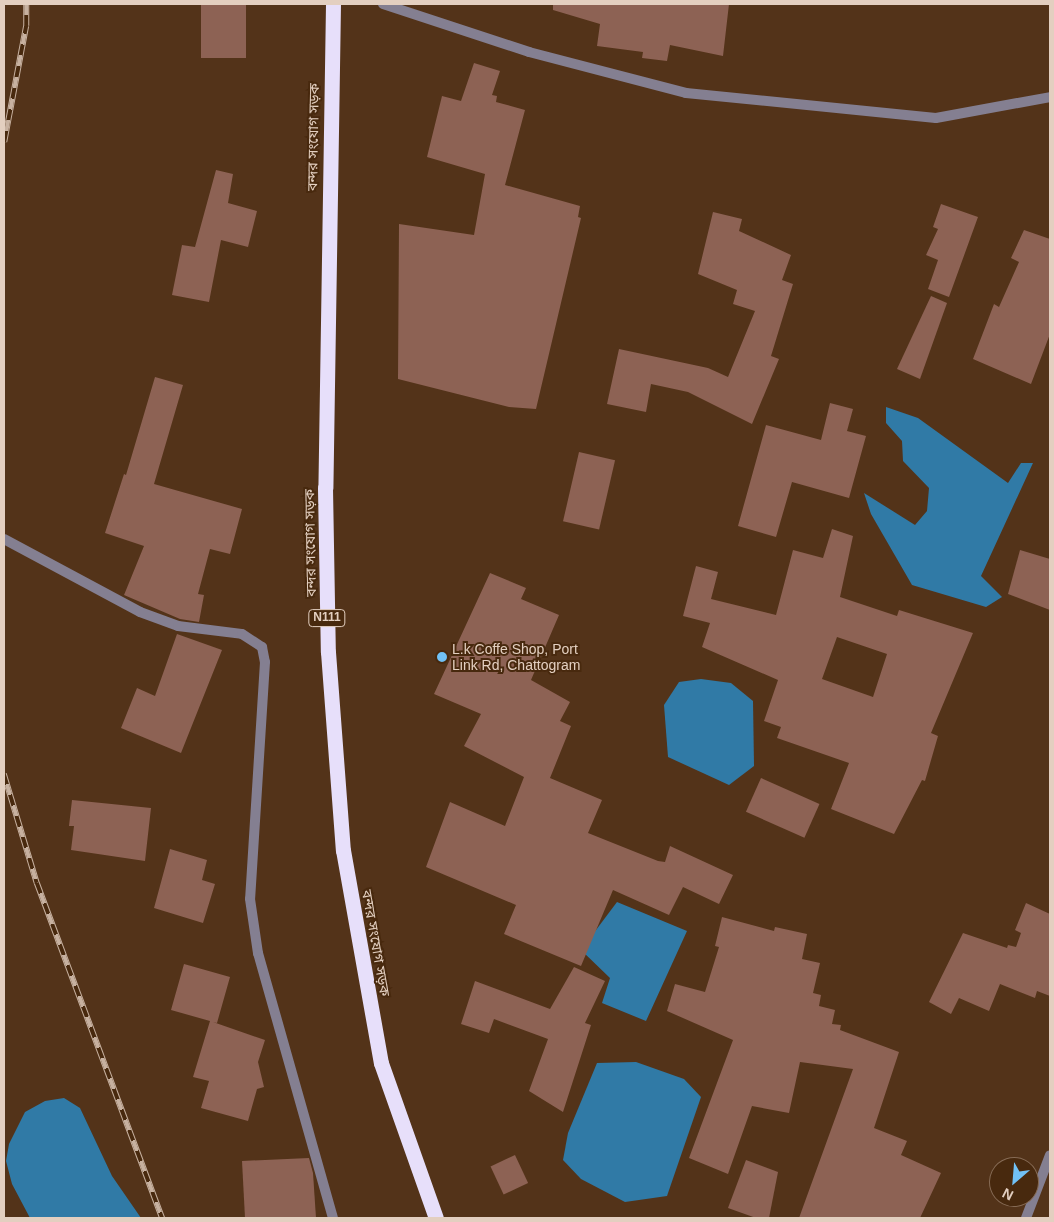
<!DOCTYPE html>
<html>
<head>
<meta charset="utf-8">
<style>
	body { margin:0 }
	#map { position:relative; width:1054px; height:1222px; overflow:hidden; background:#533319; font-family:Arial,"Noto Sans Bengali",sans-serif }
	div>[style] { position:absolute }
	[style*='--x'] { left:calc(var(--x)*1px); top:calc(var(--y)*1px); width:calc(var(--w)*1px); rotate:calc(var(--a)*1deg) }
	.water>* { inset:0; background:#307aa6 }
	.building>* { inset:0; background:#8d6254; transform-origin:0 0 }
	.street>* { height:10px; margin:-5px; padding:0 5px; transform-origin:5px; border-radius:5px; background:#847f91 }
	.highway>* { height:15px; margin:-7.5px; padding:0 7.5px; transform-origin:7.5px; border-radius:7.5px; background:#e7dffa }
	.rail>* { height:5.5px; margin-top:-2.75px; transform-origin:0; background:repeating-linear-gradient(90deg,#48290e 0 11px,#c7b1a0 0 22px); box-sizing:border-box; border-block:1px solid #c7b1a0 }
	.dots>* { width:14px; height:14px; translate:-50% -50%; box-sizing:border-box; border:2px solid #48290e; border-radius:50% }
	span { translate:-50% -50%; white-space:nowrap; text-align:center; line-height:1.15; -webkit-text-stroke:4px #48290e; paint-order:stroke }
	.shield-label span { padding:1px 4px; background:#48290e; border:1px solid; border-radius:4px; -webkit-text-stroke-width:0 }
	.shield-label { font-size:12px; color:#e3cfc0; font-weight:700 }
	.street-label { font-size:14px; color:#e3cfc0 }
	.poi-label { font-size:14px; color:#e3cfc0 }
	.left { translate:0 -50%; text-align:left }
	.frame { position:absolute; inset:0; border:5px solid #e3cfc0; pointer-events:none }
	.north { position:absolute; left:989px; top:1157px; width:50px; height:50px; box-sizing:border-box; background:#48290e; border:1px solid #866b55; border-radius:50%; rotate:207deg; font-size:14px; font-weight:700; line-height:20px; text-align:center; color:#e3cfc0 }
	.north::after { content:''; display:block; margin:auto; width:18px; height:22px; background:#71c1f5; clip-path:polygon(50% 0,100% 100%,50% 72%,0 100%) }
</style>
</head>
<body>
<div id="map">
	<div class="water">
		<div style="clip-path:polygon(886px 407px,918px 418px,1008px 483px,1021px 463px,1033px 463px,981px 576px,1002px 597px,986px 607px,912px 585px,871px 514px,864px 493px,915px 525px,927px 511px,929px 488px,903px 461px,902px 441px,886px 423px)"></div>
		<div style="clip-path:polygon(701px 679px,731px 683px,753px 701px,754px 766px,729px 785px,668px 757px,664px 705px,679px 682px)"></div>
		<div style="clip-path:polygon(617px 902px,687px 931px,646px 1021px,602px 1003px,610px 978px,581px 950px)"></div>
		<div style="clip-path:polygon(636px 1062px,684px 1079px,701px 1097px,667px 1196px,625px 1202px,581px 1179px,563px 1160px,568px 1133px,597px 1063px)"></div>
		<div style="clip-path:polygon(64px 1098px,80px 1108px,112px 1176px,141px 1218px,30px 1218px,12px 1184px,6px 1161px,9px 1144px,25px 1112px,45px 1101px)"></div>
	</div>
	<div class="building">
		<div style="left:201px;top:4px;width:45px;height:54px"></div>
		<div style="clip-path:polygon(553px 4px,729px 4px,723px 56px,670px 45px,667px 61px,642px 58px,643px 52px,597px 46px,600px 24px,553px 10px)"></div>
		<div style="clip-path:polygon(474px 63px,500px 71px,492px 95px,497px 96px,496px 102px,525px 110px,505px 185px,580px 206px,578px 217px,581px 218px,536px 409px,509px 407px,398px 379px,399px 224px,474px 235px,485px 174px,427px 157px,442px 96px,461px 101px)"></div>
		<div style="clip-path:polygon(216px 170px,233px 174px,228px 203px,257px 211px,248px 247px,221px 240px,209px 302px,172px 295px,182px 245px,195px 247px)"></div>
		<div style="clip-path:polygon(941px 204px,978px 217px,949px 297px,928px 289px,938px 260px,926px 255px,938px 229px,933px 227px)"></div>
		<div style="clip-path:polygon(713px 212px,742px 219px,739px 231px,791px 255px,782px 280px,793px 284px,771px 356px,779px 359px,752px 424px,688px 392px,651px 384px,646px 412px,607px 404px,619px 349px,708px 368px,728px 377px,755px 311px,733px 304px,737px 290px,698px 274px)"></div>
		<div style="clip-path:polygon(1024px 230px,1050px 239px,1050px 334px,1031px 384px,973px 359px,994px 304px,999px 307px,1019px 262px,1011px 258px)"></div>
		<div style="clip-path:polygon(931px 296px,947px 303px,920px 379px,897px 369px)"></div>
		<div style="clip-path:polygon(155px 377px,183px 385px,154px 484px,242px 509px,230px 554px,210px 549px,198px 594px,204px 595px,199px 622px,180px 619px,124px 595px,144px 546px,105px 533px,124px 474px,126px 475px)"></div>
		<div style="clip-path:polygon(830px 403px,853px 409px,847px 431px,866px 436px,849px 498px,792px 482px,776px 537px,738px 526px,766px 425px,821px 440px)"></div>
		<div style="left:579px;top:452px;width:37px;height:71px;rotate:13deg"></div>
		<div style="clip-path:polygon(evenodd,832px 529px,853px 536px,840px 597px,897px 616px,899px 610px,973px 633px,931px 733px,938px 736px,925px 781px,922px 780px,894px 834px,831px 809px,849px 763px,777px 738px,781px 727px,764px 721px,778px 680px,702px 647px,710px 623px,683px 616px,696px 566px,718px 572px,711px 599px,776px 615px,793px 550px,823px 558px,832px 529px,837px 637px,887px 654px,873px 697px,822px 679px,837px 637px)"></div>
		<div style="clip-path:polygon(1020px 550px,1050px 559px,1050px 610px,1008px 594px)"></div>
		<div style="clip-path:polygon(490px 573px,526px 588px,521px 599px,559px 615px,531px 680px,570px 702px,560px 721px,571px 726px,550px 778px,602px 800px,588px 833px,658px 861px,665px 862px,670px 846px,733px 875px,719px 904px,683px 887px,669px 915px,613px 890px,581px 966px,504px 934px,516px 905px,426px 867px,450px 802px,505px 826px,524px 777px,464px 746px,481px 714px,434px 694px)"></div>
		<div style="clip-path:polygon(177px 634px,222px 650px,181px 753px,121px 728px,137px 688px,155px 696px)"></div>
		<div style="left:761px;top:778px;width:64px;height:37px;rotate:24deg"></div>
		<div style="clip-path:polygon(72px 800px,151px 808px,145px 861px,71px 850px,74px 826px,69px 826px)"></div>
		<div style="clip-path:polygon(170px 849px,207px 860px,202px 880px,215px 884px,203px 923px,154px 908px)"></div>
		<div style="clip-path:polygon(1026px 903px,1050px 914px,1050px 996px,1037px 991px,1035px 998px,1000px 984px,989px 1011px,959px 998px,951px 1014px,929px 1002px,963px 933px,1007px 948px,1008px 945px,1016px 947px,1021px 933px,1015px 930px)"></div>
		<div style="clip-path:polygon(722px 917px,774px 931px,775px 927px,807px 934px,802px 959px,820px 963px,813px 993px,821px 995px,819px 1006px,835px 1010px,832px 1024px,841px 1025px,840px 1030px,899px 1052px,874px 1128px,907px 1141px,901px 1155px,941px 1173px,920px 1218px,799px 1218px,853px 1069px,800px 1062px,789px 1113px,752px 1106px,728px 1174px,689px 1158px,733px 1040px,667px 1011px,675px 984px,705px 992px,719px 947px,715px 946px)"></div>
		<div style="clip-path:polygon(184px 964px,230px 977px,217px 1023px,213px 1022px,265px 1040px,258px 1062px,264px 1087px,257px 1089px,248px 1121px,201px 1108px,209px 1081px,193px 1077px,210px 1021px,171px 1010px)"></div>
		<div style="clip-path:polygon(574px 967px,605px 981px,585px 1023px,591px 1025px,563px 1112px,529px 1091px,548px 1039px,494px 1019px,489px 1033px,461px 1024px,475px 981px,550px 1009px)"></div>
		<div style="left:515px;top:1155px;width:31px;height:27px;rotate:65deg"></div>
		<div style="clip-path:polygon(309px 1158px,313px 1173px,316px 1218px,245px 1218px,242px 1161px)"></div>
		<div style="clip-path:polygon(746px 1160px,778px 1172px,769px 1218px,756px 1218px,728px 1208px)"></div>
	</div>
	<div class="street">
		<div style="--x:383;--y:4;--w:154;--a:18.2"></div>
		<div style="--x:529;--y:52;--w:162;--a:14.6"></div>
		<div style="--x:686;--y:93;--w:251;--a:5.7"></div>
		<div style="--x:936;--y:118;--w:116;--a:-10.4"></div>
		<div style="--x:4;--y:539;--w:154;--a:28.2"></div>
		<div style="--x:140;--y:612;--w:40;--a:20.2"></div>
		<div style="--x:178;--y:626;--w:64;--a:7.1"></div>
		<div style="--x:242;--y:634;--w:24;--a:33"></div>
		<div style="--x:262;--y:647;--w:15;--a:79"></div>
		<div style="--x:265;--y:662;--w:237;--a:93.6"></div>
		<div style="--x:250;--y:899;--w:55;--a:81.6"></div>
		<div style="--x:258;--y:953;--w:275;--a:74.2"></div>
		<div style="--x:1026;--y:1218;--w:67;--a:-69.1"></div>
	</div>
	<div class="highway">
		<div style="--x:333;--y:4;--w:484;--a:90.9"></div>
		<div style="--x:325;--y:488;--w:164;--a:89"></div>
		<div style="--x:328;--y:652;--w:199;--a:85.7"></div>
		<div style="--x:343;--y:850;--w:216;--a:79.9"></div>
		<div style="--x:381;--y:1063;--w:164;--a:70.5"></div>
	</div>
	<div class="rail">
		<div style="--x:4;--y:142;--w:118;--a:-79.3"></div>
		<div style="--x:26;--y:26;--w:22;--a:-90"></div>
		<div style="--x:4;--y:774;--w:114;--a:73.2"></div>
		<div style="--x:37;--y:883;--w:358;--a:69.5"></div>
	</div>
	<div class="dots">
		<div style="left:442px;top:657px;background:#71c1f5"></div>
	</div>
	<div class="shield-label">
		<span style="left:327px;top:618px">N111</span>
	</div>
	<div class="street-label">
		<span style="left:313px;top:137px;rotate:-89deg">বন্দর সংযোগ সড়ক</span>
		<span style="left:310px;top:543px;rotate:-91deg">বন্দর সংযোগ সড়ক</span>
		<span style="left:376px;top:943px;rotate:80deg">বন্দর সংযোগ সড়ক</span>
	</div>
	<div class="poi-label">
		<span class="left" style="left:452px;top:657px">L.k Coffe Shop, Port<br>Link Rd, Chattogram</span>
	</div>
	<div class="frame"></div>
	<div class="north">N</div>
</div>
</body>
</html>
